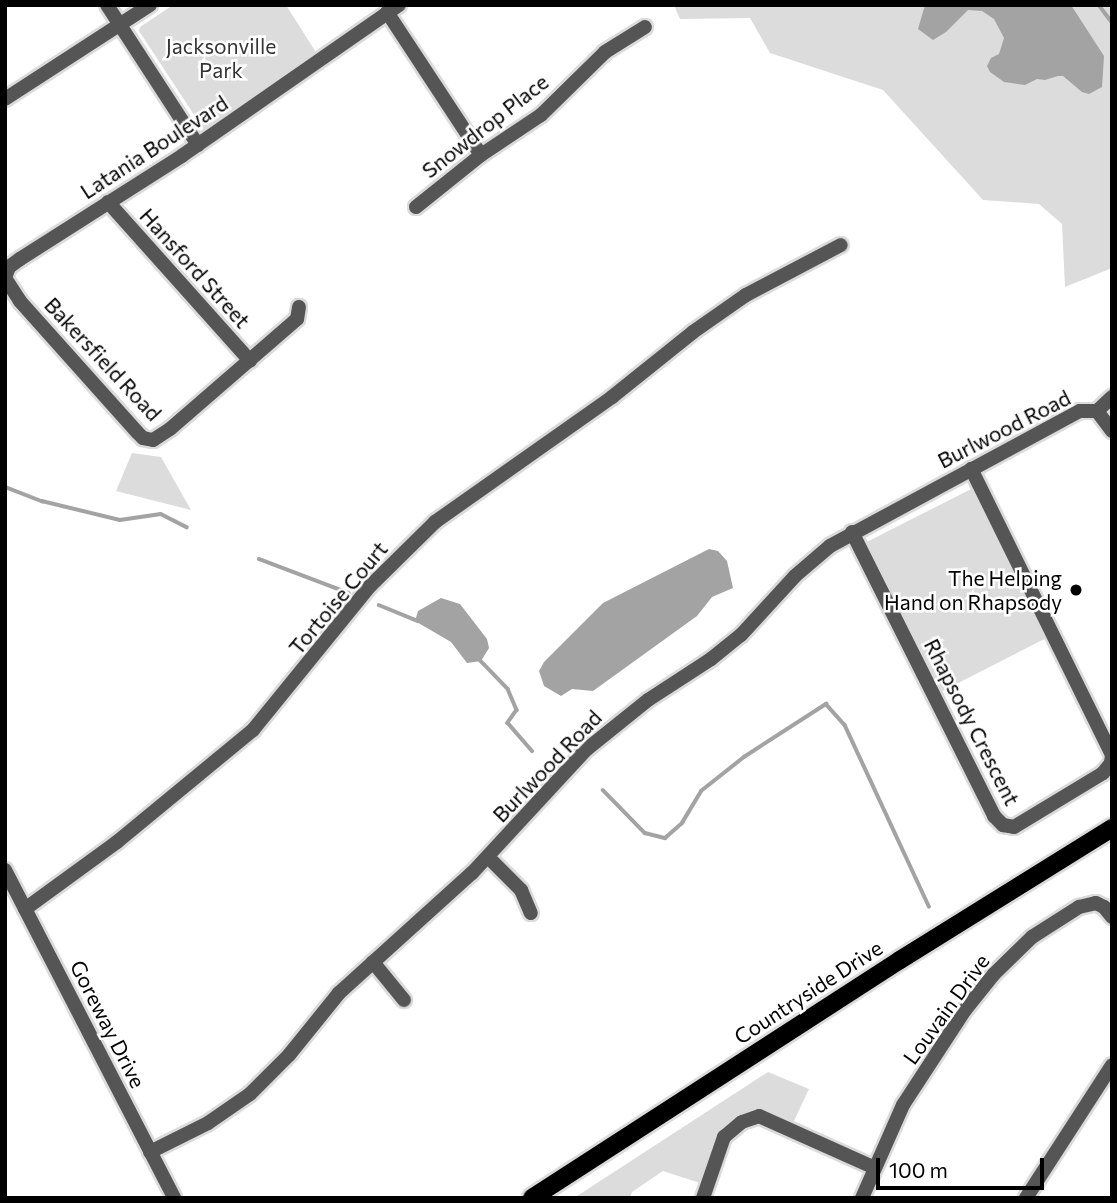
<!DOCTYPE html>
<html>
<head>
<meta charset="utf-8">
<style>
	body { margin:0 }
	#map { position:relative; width:1117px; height:1203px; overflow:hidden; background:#fff; font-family:Commissioner,sans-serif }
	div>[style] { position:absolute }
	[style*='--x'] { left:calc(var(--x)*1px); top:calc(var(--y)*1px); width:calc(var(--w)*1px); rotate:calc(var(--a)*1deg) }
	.green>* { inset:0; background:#dcdcdc; transform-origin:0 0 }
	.water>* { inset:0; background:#a3a3a3 }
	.stream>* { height:3.5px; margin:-1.75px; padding:0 1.75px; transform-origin:1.75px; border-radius:1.75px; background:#a3a3a3 }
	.roads { filter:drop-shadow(2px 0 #dbdbdb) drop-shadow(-2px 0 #dbdbdb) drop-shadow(0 2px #dbdbdb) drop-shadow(0 -2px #dbdbdb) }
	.minor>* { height:14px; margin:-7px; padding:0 7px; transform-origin:7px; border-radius:7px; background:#555 }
	.major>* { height:18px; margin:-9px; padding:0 9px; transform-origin:9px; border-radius:9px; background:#000 }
	.dots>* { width:19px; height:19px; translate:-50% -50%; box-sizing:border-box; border:4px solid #fff; border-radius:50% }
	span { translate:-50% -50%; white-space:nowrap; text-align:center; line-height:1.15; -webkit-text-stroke:5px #fff; paint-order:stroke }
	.park-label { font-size:21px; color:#333 }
	.street-label { font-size:21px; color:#000 }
	.poi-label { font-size:21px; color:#000 }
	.right { translate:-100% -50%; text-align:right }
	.frame { position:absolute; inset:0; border:7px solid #000; pointer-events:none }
	.scale { position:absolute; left:876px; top:1158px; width:168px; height:32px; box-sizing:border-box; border:4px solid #000; border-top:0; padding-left:9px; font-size:21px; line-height:24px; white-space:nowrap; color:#000; -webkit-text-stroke:5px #fff; paint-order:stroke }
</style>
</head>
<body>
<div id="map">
	<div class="green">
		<div style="clip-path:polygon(173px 5px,286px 5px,317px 54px,204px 130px,139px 31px,140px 27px)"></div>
		<div style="clip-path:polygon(674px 5px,1112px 5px,1112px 268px,1065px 287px,1062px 224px,1039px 204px,983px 200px,883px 90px,770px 53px,750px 18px,680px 19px)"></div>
		<div style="clip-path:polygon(132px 453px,161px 457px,191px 510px,116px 491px)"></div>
		<div style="left:971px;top:489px;width:167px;height:117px;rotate:63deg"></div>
		<div style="clip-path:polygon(768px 1072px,809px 1089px,793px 1123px,764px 1110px,749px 1111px,737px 1118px,719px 1130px,700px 1183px,663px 1171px,632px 1192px,630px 1198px,574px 1198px)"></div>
	</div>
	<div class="water">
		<div style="clip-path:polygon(925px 5px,1071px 5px,1104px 56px,1102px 87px,1089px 94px,1082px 92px,1063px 76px,1058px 76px,1045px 80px,1037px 79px,1025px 85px,1004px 82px,990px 72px,987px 66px,991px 58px,999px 54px,1004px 38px,994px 19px,982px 11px,968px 10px,946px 32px,933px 40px,918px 29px)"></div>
		<div style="clip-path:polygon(709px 549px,718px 551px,727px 561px,733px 588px,712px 597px,697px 616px,593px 691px,572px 689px,561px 696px,544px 686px,539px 671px,544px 662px,603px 603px)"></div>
		<div style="clip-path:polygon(441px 598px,460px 604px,487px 639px,489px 648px,481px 661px,467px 663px,451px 642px,415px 621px,418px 611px)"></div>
	</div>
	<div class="stream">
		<div style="--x:1099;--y:5;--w:21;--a:53"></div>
		<div style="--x:5;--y:487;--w:40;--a:21"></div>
		<div style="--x:42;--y:501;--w:80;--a:13.7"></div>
		<div style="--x:120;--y:520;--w:41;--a:-8.3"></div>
		<div style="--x:161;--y:514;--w:29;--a:27"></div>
		<div style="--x:259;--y:559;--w:96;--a:20.7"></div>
		<div style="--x:379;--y:605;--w:42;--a:22.3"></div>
		<div style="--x:478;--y:658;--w:43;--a:45.9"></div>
		<div style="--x:508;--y:689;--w:23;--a:67"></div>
		<div style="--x:517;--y:710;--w:16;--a:125"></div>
		<div style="--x:508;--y:723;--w:37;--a:49"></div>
		<div style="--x:603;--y:790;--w:60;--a:45.7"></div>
		<div style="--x:645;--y:833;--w:21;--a:14"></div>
		<div style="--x:665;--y:838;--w:23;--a:-41"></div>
		<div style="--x:682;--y:823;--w:37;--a:-59"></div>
		<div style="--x:701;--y:791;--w:55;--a:-38.3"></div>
		<div style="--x:744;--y:757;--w:98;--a:-32.9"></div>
		<div style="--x:826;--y:704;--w:28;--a:48"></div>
		<div style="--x:845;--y:725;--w:200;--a:65.1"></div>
	</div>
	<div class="roads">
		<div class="minor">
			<div style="--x:107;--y:5;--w:167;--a:57"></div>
			<div style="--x:387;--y:12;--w:171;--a:56.7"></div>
			<div style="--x:5;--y:99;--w:173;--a:-33"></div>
			<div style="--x:108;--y:202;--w:213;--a:48.2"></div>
			<div style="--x:416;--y:207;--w:83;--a:-38.7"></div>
			<div style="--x:481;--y:155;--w:72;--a:-33.7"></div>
			<div style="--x:541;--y:115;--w:90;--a:-44.5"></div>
			<div style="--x:605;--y:52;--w:47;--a:-32"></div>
			<div style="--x:299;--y:307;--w:12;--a:99"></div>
			<div style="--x:297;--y:319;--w:168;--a:139.1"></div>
			<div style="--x:170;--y:429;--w:20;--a:147"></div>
			<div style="--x:153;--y:440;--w:10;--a:-169"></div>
			<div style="--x:143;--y:438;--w:8;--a:-135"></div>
			<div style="--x:137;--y:432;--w:176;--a:-131.8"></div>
			<div style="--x:20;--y:301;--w:27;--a:-123"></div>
			<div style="--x:5;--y:278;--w:12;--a:-70"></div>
			<div style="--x:9;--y:267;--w:14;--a:-36"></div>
			<div style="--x:20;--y:259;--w:193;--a:-32.5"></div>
			<div style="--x:183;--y:155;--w:263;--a:-34.8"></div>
			<div style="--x:1097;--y:411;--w:21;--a:-43"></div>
			<div style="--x:852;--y:532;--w:318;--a:63.4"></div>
			<div style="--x:994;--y:816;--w:13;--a:45"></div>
			<div style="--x:1003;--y:825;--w:11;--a:10"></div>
			<div style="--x:1014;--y:827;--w:104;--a:-31.2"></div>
			<div style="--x:1103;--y:773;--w:13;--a:-51"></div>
			<div style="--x:1111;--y:763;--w:8;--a:-83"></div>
			<div style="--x:1112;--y:755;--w:319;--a:-116.2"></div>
			<div style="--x:488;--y:857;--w:47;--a:45"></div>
			<div style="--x:521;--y:890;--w:25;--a:67"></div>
			<div style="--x:5;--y:870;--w:369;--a:62.7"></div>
			<div style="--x:25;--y:909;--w:114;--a:-36.1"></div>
			<div style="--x:117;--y:842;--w:176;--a:-39.5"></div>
			<div style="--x:253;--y:730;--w:187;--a:-50.9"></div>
			<div style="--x:371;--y:585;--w:90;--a:-44.5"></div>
			<div style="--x:435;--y:522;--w:217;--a:-35.2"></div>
			<div style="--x:612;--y:397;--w:104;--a:-38.7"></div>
			<div style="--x:693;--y:332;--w:65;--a:-34.9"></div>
			<div style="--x:746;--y:295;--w:107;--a:-27.8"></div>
			<div style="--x:373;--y:962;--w:49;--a:50.8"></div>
			<div style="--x:150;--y:1152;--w:65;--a:-26.6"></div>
			<div style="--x:208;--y:1123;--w:51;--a:-34.6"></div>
			<div style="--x:250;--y:1094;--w:55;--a:-45"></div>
			<div style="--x:289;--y:1055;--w:80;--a:-51.1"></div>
			<div style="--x:339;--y:993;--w:179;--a:-42.1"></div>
			<div style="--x:472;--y:873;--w:169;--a:-47.2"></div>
			<div style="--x:587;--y:749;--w:78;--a:-38.8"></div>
			<div style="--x:648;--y:700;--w:75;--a:-33.1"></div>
			<div style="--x:711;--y:659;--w:38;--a:-39"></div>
			<div style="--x:741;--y:635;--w:80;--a:-47.5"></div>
			<div style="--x:795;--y:576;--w:46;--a:-40.6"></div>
			<div style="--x:830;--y:546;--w:284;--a:-28.4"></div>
			<div style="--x:1080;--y:411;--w:17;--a:0"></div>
			<div style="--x:1097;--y:411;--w:25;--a:53"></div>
			<div style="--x:703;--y:1198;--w:65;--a:-71"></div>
			<div style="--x:724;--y:1137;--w:23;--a:-40"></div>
			<div style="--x:742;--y:1122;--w:18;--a:-19"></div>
			<div style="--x:759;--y:1116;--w:125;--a:24.1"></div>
			<div style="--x:862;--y:1198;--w:102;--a:-66.2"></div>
			<div style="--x:903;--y:1105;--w:113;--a:-56.9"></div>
			<div style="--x:965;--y:1010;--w:46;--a:-51.1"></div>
			<div style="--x:994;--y:974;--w:53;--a:-44.2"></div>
			<div style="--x:1032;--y:937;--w:56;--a:-32.6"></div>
			<div style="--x:1079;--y:907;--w:17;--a:-13"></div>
			<div style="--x:1096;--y:903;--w:9;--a:27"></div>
			<div style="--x:1104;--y:907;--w:13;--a:51"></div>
			<div style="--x:1026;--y:1198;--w:158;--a:-57.1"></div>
		</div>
		<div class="major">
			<div style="--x:532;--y:1198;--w:438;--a:-32.9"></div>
			<div style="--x:900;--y:960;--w:250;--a:-31.9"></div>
		</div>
	</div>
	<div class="dots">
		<div style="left:1076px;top:590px;background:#000"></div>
	</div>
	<div class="park-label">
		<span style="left:221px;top:58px">Jacksonville<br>Park</span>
	</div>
	<div class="street-label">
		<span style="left:485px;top:126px;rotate:-38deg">Snowdrop Place</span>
		<span style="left:154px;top:147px;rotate:-33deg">Latania Boulevard</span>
		<span style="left:195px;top:268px;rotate:48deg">Hansford Street</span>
		<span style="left:103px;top:359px;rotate:47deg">Bakersfield Road</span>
		<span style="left:1004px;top:429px;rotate:-27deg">Burlwood Road</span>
		<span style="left:338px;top:598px;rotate:-50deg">Tortoise Court</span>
		<span style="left:972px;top:722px;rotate:63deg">Rhapsody Crescent</span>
		<span style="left:547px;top:766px;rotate:-46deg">Burlwood Road</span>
		<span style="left:808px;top:992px;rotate:-33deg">Countryside Drive</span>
		<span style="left:946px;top:1009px;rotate:-54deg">Louvain Drive</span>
		<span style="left:108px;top:1024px;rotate:63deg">Goreway Drive</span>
	</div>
	<div class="poi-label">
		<span class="right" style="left:1062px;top:590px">The Helping<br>Hand on Rhapsody</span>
	</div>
	<div class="frame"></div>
	<div class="scale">100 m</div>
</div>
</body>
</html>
